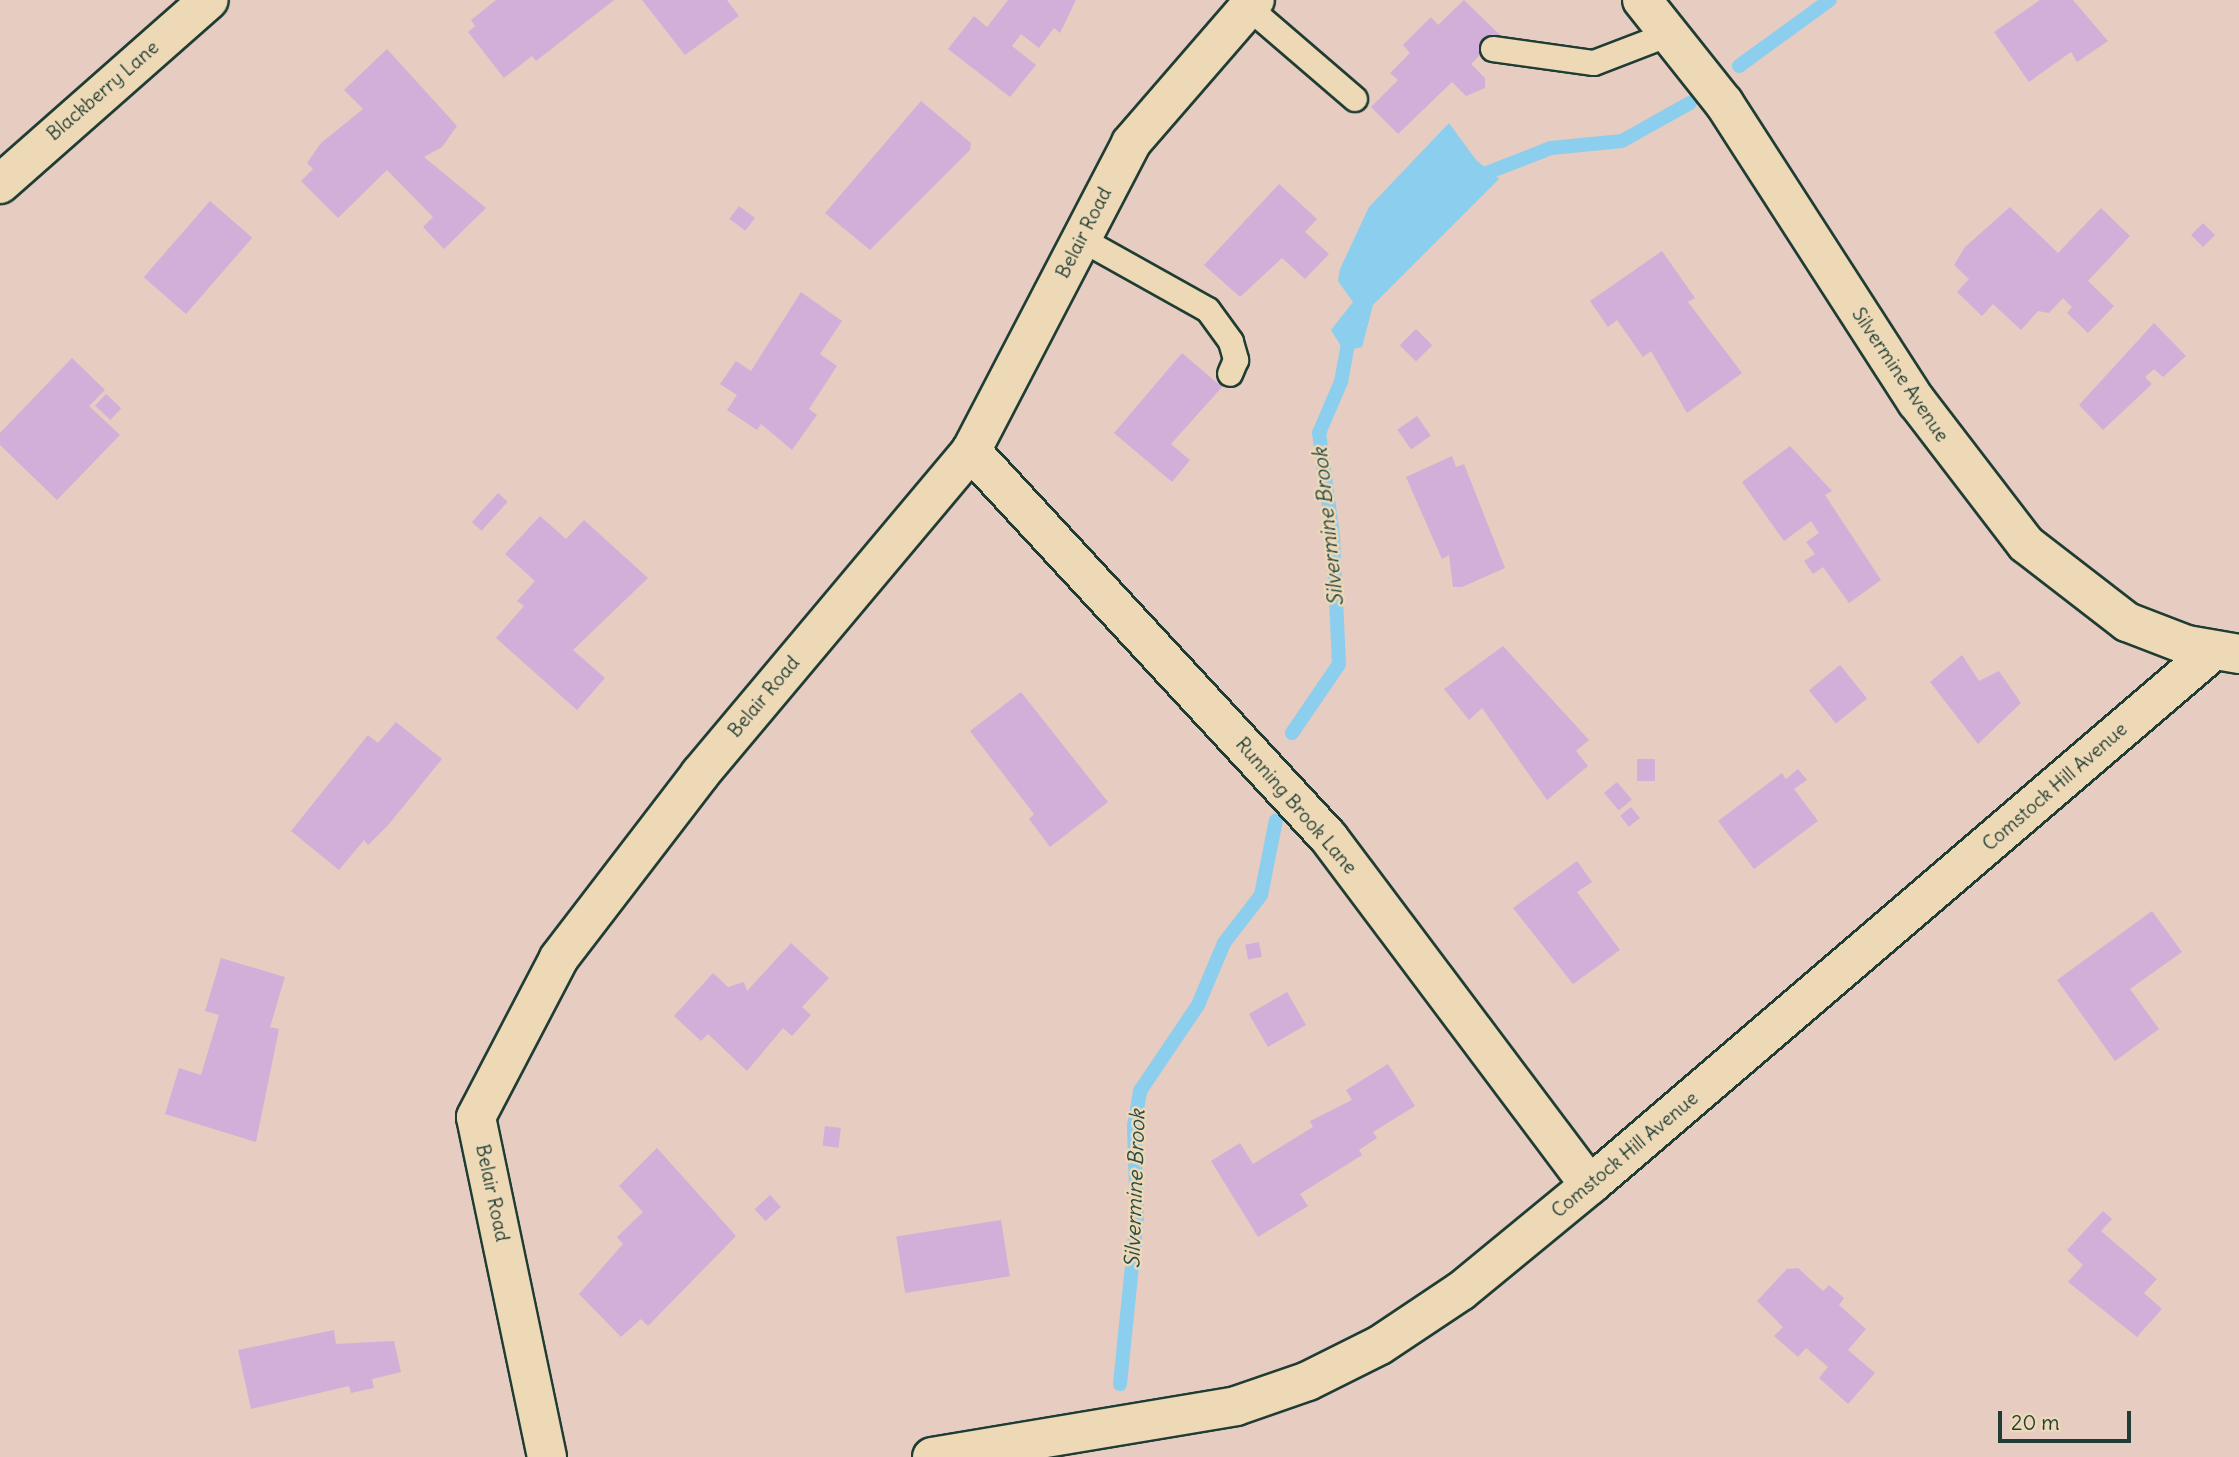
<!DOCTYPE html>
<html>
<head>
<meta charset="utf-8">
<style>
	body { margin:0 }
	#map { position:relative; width:2239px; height:1457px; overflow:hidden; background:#e6ccc1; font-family:Delius,sans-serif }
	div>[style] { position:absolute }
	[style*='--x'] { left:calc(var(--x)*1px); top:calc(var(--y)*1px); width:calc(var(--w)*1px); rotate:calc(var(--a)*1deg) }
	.water>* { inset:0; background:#8cceed }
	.stream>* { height:14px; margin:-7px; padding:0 7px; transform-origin:7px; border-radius:7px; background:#8cceed }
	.building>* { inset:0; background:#d2afd9; transform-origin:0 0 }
	.roads { filter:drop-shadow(2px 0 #1f3d34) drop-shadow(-2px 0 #1f3d34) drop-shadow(0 2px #1f3d34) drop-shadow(0 -2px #1f3d34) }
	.service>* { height:24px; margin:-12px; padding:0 12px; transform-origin:12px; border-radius:12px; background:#eed9b7 }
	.minor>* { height:38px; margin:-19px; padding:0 19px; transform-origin:19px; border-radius:19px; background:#eed9b7 }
	.tertiary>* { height:38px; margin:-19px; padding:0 19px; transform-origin:19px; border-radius:19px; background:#eed9b7 }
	span { translate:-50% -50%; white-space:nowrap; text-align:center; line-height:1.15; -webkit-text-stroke:5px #eed9b7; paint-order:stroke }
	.street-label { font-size:19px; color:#1f3d34 }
	.water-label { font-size:21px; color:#2a4c46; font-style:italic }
	.scale { position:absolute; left:1998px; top:1411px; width:133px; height:32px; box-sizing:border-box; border:4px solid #1f3d34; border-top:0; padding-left:9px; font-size:21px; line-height:24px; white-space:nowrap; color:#1f3d34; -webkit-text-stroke:5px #eed9b7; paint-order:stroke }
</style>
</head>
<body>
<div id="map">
	<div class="water">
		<div style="clip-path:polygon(1449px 123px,1476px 160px,1499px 179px,1373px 305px,1362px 347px,1344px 351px,1331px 330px,1353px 302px,1338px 281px,1340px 269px,1369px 207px)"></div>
	</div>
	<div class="stream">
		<div style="--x:1739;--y:66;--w:112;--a:-36"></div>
		<div style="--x:1471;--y:179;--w:86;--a:-21.2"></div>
		<div style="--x:1551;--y:148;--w:71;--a:-5.6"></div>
		<div style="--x:1622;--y:141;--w:78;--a:-29.2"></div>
		<div style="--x:1292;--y:733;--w:83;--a:-55.7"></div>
		<div style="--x:1339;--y:664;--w:128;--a:-92.7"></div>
		<div style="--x:1333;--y:536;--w:104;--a:-97.7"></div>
		<div style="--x:1319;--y:433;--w:56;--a:-66.7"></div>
		<div style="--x:1341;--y:382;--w:50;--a:-79.6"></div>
		<div style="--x:1120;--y:1384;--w:167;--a:-84.2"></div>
		<div style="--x:1137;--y:1218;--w:92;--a:-91.9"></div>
		<div style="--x:1134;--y:1126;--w:36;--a:-80"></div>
		<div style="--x:1140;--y:1091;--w:104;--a:-56"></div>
		<div style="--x:1198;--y:1005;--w:67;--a:-67.2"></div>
		<div style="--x:1224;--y:943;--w:61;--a:-52.4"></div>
		<div style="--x:1261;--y:895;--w:76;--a:-78.7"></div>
	</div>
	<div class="building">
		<div style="clip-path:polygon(496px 0,614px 0,536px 61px,532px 56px,504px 78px,468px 32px,475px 26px,471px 20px)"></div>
		<div style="clip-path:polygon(642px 0,727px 0,739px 16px,685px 55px)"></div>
		<div style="clip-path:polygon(1008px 0,1076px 0,1060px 33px,1054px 28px,1039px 48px,1021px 34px,1012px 46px,1036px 65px,1010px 97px,948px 49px,974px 16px,987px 27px)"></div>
		<div style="clip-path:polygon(1464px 0,1500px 35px,1471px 64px,1485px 78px,1485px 88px,1466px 96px,1452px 82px,1398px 134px,1371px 107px,1398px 80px,1390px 73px,1410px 53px,1403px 45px,1431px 17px,1438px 25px)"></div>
		<div style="clip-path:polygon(2040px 0,2073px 0,2108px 41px,2077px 62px,2071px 52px,2029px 82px,1994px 32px)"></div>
		<div style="clip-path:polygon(387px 49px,457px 126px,442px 147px,424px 157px,486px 208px,444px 249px,423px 227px,433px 217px,387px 170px,338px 218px,301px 181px,313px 169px,307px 163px,321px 143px,363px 109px,344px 90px)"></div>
		<div style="clip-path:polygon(921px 101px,971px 143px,970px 150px,870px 250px,825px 213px)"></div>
		<div style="clip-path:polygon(1279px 184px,1317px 219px,1305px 232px,1329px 254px,1305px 279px,1282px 258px,1240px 297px,1204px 265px)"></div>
		<div style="left:210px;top:201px;width:56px;height:101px;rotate:41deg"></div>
		<div style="left:739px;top:206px;width:20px;height:16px;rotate:37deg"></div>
		<div style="clip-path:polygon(2010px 207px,2058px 253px,2101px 208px,2130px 236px,2088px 281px,2114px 306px,2088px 333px,2067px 313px,2072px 307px,2063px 298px,2049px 313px,2038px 311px,2021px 330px,1993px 304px,1982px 316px,1957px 292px,1969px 279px,1954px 265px,1965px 247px)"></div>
		<div style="left:2203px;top:223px;width:17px;height:17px;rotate:45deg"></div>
		<div style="clip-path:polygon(1662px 251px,1695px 298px,1688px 302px,1742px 373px,1687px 413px,1651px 351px,1643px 357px,1617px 320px,1608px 327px,1590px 301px)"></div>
		<div style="clip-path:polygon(801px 292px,842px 321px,820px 354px,837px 366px,809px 409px,817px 415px,792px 450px,761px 424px,757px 430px,727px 410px,737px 395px,720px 384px,736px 361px,751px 371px)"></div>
		<div style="clip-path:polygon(2154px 323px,2186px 356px,2163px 377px,2154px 369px,2145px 377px,2152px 384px,2103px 430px,2079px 405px)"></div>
		<div style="left:1416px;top:329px;width:23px;height:23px;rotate:45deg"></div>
		<div style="clip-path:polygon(1182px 353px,1222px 387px,1171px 444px,1190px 460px,1172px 482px,1114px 433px)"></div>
		<div style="clip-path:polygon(72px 358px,105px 390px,89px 406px,120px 435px,57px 500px,0 445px,0 433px)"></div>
		<div style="left:106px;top:394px;width:21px;height:16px;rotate:43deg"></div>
		<div style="left:1417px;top:416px;width:24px;height:24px;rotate:55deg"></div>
		<div style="clip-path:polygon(1790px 446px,1832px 491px,1825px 495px,1881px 580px,1849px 603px,1823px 567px,1813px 574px,1804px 561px,1815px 554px,1806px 542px,1819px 533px,1811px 521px,1784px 541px,1742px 482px)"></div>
		<div style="clip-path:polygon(1452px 456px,1456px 467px,1464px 464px,1505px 568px,1462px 587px,1453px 587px,1449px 555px,1442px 559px,1406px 477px)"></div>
		<div style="left:498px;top:493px;width:13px;height:39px;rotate:42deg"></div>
		<div style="clip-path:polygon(540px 516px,566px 539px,584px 520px,648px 578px,573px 650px,605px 678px,577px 710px,496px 638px,524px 606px,517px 601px,535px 581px,505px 554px)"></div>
		<div style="clip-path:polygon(1503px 646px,1589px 740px,1576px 751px,1588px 766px,1547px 800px,1482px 708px,1469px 720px,1444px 689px)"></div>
		<div style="clip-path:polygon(1962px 655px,1979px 681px,1999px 671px,2021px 703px,1978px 744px,1930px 682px)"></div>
		<div style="left:1840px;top:665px;width:43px;height:40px;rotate:51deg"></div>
		<div style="clip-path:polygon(1021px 692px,1108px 802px,1050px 847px,1029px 819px,1034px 814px,970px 731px)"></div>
		<div style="clip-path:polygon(396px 722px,442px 759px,389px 824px,368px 845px,364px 840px,339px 870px,291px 831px,368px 735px,378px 743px)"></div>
		<div style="left:1637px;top:759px;width:18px;height:22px"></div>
		<div style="clip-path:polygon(1798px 769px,1807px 780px,1794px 789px,1818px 821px,1754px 869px,1718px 821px,1782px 773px,1786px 779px)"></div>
		<div style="left:1617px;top:782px;width:23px;height:17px;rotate:50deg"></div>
		<div style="left:1631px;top:807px;width:14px;height:14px;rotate:51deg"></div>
		<div style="clip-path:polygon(1577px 861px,1592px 882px,1577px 892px,1620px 950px,1573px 984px,1513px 908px)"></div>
		<div style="clip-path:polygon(2152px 911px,2182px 952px,2130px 989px,2159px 1029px,2115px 1061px,2057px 980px)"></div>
		<div style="left:1259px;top:942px;width:15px;height:14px;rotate:79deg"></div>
		<div style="clip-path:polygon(791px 943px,829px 978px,802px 1007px,811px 1015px,792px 1036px,783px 1028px,747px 1071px,708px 1034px,701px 1041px,674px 1016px,713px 973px,728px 987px,744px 982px,747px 991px)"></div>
		<div style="clip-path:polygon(221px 958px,285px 977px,270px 1027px,279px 1029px,256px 1142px,165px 1114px,179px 1068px,201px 1075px,219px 1015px,205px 1011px)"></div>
		<div style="left:1287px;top:992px;width:38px;height:44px;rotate:60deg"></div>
		<div style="clip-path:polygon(1388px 1064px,1415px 1106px,1373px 1132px,1377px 1138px,1359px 1150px,1362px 1155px,1300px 1194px,1308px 1206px,1258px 1237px,1211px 1161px,1240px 1143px,1253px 1164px,1313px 1127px,1310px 1121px,1352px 1100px,1346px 1090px)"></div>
		<div style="left:825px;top:1126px;width:16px;height:20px;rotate:7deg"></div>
		<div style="clip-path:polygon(657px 1148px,736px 1236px,648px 1326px,641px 1319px,621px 1337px,579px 1294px,623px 1244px,617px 1237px,643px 1212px,619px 1186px)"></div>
		<div style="left:770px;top:1195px;width:16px;height:21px;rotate:47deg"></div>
		<div style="clip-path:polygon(2103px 1211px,2112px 1219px,2101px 1231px,2157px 1279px,2144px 1293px,2162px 1309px,2137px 1337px,2068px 1282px,2083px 1265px,2067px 1250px)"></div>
		<div style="left:1001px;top:1220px;width:57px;height:106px;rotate:81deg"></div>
		<div style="clip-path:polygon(1798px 1268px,1823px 1291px,1829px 1285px,1844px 1298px,1839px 1305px,1866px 1329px,1848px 1350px,1875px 1373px,1848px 1404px,1819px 1378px,1828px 1367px,1806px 1348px,1798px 1357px,1774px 1336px,1783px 1327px,1757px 1301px,1787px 1269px)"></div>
		<div style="clip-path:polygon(334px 1330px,336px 1344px,394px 1341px,401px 1372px,372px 1379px,374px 1388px,351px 1393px,349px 1386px,251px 1409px,238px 1350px)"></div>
	</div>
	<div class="roads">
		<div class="service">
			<div style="--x:1248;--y:7;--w:141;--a:40.7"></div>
			<div style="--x:1493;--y:49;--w:102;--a:7.9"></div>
			<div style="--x:1594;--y:63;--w:84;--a:-21"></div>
			<div style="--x:1081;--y:239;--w:145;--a:29.2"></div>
			<div style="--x:1208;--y:310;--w:39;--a:54"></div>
			<div style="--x:1231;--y:342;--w:19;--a:74"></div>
			<div style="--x:1236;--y:360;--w:15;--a:113"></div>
		</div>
		<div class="minor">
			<div style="--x:0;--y:184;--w:278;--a:-41.4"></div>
			<div style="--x:971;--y:451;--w:527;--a:47.23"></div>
			<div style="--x:1329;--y:838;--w:434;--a:53.1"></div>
			<div style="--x:547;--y:1457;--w:347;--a:-101.8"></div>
			<div style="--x:476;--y:1117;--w:179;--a:-62.4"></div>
			<div style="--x:559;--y:958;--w:232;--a:-52.5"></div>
			<div style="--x:700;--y:774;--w:422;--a:-50"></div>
			<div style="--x:971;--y:451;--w:347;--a:-62.5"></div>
			<div style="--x:1131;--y:143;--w:189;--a:-49.1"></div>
			<div style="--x:932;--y:1457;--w:308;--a:-9.5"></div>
			<div style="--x:1236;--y:1406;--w:76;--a:-19.1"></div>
			<div style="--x:1308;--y:1381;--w:80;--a:-26.6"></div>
			<div style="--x:1380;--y:1345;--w:97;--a:-33.7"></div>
			<div style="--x:1461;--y:1291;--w:167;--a:-39.4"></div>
			<div style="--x:1590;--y:1185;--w:821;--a:-40.6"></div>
		</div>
		<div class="tertiary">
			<div style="--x:1642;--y:0;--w:132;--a:51.5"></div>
			<div style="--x:1724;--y:103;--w:356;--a:57.2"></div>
			<div style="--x:1917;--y:402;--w:179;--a:52.5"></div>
			<div style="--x:2026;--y:544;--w:128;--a:37.7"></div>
			<div style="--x:2127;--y:622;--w:64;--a:21"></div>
			<div style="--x:2187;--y:645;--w:53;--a:9.8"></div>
		</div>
	</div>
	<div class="street-label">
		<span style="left:103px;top:91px;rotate:-41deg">Blackberry Lane</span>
		<span style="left:1084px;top:233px;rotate:-63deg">Belair Road</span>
		<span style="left:1900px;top:375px;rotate:56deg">Silvermine Avenue</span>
		<span style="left:764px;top:697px;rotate:-50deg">Belair Road</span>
		<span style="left:2055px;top:787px;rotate:-41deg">Comstock Hill Avenue</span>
		<span style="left:1296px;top:806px;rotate:49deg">Running Brook Lane</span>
		<span style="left:1625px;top:1155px;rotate:-40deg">Comstock Hill Avenue</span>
		<span style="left:492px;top:1193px;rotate:78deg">Belair Road</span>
	</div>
	<div class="water-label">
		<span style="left:1328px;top:527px;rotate:-96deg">Silvermine Brook</span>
		<span style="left:1135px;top:1189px;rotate:-88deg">Silvermine Brook</span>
	</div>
	<div class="scale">20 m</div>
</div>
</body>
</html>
